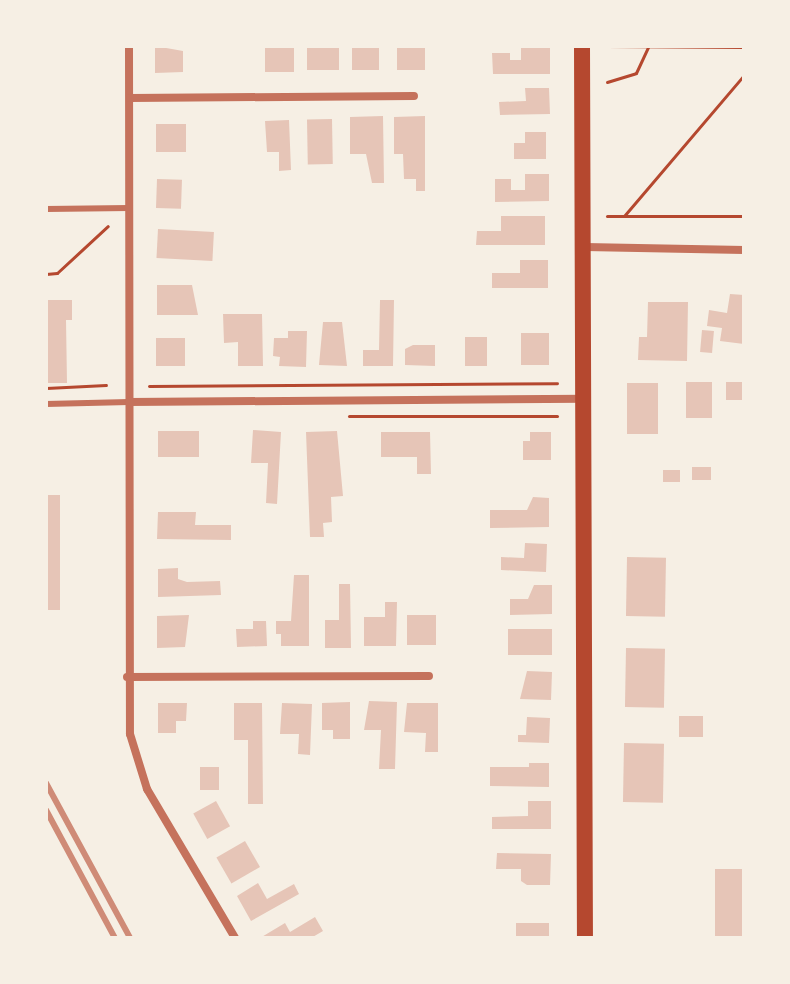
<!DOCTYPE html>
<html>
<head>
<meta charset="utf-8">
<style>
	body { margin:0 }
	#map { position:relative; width:790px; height:984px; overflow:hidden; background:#f6efe4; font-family:"PT Sans Narrow",sans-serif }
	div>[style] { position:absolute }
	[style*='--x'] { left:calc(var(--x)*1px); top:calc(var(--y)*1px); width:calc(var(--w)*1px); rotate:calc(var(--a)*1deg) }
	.building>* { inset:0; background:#e6c5b7; transform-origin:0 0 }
	.path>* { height:3px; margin:-1.5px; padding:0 1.5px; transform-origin:1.5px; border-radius:1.5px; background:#b5482f }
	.service>* { height:6px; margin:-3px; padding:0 3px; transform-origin:3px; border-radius:3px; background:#c5725c }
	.minor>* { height:8px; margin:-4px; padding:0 4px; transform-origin:4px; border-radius:4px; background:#c5725c }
	.secondary>* { height:16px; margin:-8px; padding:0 8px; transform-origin:8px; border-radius:8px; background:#b5482f }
	.rail>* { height:6px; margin:-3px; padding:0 3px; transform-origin:3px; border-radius:3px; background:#cf8b77 }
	span { translate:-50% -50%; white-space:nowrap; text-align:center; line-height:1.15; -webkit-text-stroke:7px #f6efe4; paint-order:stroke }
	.frame { position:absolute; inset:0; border:48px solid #f6efe4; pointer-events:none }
</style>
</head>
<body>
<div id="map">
	<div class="building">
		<div style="clip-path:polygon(155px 46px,183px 51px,183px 72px,155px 73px)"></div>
		<div style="left:265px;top:46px;width:29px;height:26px"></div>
		<div style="left:339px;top:46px;width:24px;height:32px;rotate:90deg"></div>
		<div style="left:352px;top:46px;width:27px;height:24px"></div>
		<div style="left:397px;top:46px;width:28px;height:24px"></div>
		<div style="clip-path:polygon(521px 46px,550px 46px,550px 74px,493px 74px,492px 53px,510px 53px,510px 60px,521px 60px)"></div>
		<div style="clip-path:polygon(525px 88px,549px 88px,550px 114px,500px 115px,499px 102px,526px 101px)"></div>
		<div style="clip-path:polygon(383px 116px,384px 183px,372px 183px,366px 154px,350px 154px,350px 117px)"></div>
		<div style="clip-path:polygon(425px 116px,425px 191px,416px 191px,416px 179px,404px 179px,403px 154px,394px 154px,394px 117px)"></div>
		<div style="left:332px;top:119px;width:45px;height:25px;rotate:89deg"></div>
		<div style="clip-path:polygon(289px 120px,291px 170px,279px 171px,279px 152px,267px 152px,265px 121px)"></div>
		<div style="left:156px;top:124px;width:30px;height:28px"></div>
		<div style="clip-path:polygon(525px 132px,546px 132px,546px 159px,514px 159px,514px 143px,525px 143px)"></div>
		<div style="clip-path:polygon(525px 174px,549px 174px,549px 201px,495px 202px,495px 179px,511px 179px,511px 190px,525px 190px)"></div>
		<div style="left:157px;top:179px;width:25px;height:29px;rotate:2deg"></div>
		<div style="clip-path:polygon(501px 216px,545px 216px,545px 245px,476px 245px,477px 231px,501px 231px)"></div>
		<div style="left:158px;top:229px;width:56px;height:29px;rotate:3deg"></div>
		<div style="clip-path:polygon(520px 260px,548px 260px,548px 288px,492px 288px,492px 273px,520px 273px)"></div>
		<div style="clip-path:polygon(157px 285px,192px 285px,198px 315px,157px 315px)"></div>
		<div style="clip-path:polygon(730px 294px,744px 295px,744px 344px,720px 341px,722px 328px,707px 326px,709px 310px,727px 313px)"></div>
		<div style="clip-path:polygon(46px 300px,72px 300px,72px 320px,66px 320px,67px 383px,46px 383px)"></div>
		<div style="clip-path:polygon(380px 300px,394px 300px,393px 366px,363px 366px,363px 350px,379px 350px)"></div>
		<div style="clip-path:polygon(648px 302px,688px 302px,687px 361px,638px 360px,639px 337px,647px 337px)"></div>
		<div style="clip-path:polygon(223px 314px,262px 314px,263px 366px,238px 366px,238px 342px,224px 343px)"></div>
		<div style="clip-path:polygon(323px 322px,342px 322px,347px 366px,319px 365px)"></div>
		<div style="left:702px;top:330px;width:12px;height:22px;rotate:5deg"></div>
		<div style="clip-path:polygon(288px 331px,307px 331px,306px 367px,279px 366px,280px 357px,273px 356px,274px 338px,288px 338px)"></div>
		<div style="left:521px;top:333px;width:28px;height:32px"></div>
		<div style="left:465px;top:337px;width:22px;height:29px"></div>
		<div style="left:156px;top:338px;width:29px;height:28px"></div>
		<div style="clip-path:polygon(413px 345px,435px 345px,435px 366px,405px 365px,405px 349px)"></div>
		<div style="left:712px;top:382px;width:36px;height:26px;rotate:90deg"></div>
		<div style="left:726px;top:382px;width:18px;height:18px"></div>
		<div style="left:658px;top:383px;width:51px;height:31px;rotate:90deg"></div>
		<div style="clip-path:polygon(253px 430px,281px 432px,277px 504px,266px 503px,268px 463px,251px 463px)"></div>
		<div style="left:158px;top:431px;width:41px;height:26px"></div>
		<div style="clip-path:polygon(337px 431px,343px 496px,331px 497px,332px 522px,323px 523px,324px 537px,310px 537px,306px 432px)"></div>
		<div style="clip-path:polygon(381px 432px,430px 432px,431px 474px,417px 474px,417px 457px,381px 457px)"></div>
		<div style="clip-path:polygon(530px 432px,551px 432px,551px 460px,523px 460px,523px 441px,530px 441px)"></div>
		<div style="left:711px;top:467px;width:13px;height:19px;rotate:90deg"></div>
		<div style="left:663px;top:470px;width:17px;height:12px"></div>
		<div style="left:46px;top:495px;width:14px;height:115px"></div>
		<div style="clip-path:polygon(533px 497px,549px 498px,549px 527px,490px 528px,490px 510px,527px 510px)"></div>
		<div style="clip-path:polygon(158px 512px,196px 512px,195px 525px,231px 525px,231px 540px,157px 539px)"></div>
		<div style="clip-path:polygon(525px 543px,547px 544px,546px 572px,501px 570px,501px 557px,524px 558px)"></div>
		<div style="left:627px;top:557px;width:39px;height:59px;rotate:1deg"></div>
		<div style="clip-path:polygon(178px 568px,178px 579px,187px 582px,220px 581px,221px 595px,158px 597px,158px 569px)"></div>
		<div style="clip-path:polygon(294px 575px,309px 575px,309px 646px,281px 646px,281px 634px,276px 634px,276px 621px,291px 621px)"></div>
		<div style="clip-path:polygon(339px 584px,350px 584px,351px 648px,325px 648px,325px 620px,339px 620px)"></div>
		<div style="clip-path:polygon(534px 585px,552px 585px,552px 614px,510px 615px,510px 599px,528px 599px)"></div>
		<div style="clip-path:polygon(385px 602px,397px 602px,396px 646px,364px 646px,364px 617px,385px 617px)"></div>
		<div style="clip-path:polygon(189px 615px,185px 647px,157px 648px,157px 616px)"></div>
		<div style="left:407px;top:615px;width:29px;height:30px"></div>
		<div style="clip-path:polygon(253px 621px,266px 621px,267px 646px,237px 647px,236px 629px,253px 629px)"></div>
		<div style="left:508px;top:629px;width:44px;height:26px"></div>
		<div style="left:626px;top:648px;width:39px;height:59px;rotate:1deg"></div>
		<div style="clip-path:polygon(527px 671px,552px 672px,551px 700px,520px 699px)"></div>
		<div style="clip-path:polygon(369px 701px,397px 702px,395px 769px,379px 769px,381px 730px,364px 730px)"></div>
		<div style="clip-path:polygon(350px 702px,350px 739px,333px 739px,333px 730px,322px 730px,322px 703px)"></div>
		<div style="clip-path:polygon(158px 703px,187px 703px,186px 721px,176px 721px,176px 733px,158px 733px)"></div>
		<div style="clip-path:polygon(234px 703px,262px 703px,263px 804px,248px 804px,248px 740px,234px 740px)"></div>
		<div style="clip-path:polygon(282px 703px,312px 704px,310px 755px,298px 754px,299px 734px,280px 734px)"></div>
		<div style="clip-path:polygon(407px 703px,438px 703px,438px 752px,425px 752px,426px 733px,404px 732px)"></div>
		<div style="left:679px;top:716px;width:24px;height:21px"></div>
		<div style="clip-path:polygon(527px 717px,550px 718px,549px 743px,518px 742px,518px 735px,526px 735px)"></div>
		<div style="left:624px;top:743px;width:40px;height:59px;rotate:1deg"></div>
		<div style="clip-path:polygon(529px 763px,549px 763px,549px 787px,490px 786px,490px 767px,529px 767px)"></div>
		<div style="left:200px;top:767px;width:19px;height:23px"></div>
		<div style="left:216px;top:801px;width:29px;height:26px;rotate:61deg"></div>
		<div style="clip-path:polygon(528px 801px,551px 801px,551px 829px,492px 829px,492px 817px,528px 816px)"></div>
		<div style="left:245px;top:841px;width:30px;height:33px;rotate:60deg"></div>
		<div style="clip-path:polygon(497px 853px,551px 854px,550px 885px,527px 885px,521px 881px,521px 869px,496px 869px)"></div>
		<div style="left:715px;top:869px;width:29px;height:69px"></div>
		<div style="clip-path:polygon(258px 883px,267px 899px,294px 884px,299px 894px,251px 921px,237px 896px)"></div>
		<div style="clip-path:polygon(315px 917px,323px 931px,311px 938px,260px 938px,285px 923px,290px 932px)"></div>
		<div style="left:516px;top:923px;width:33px;height:15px"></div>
	</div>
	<div class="path">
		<div style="--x:607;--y:46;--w:137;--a:0.4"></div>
		<div style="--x:607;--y:82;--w:30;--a:-17"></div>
		<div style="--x:636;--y:73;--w:29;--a:-65"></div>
		<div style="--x:607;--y:216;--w:137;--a:0"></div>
		<div style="--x:624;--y:216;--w:185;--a:-49.6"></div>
		<div style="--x:46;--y:274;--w:11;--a:-5"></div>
		<div style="--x:57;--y:273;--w:69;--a:-42.7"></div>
		<div style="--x:149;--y:386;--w:408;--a:-0.4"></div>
		<div style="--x:46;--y:388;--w:60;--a:-2.9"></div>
		<div style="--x:349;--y:416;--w:208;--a:0"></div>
	</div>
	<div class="service">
		<div style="--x:46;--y:209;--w:83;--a:-0.7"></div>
		<div style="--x:46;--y:404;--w:83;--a:-1.4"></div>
	</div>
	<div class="minor">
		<div style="--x:129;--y:46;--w:688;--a:89.92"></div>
		<div style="--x:130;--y:734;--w:58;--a:72.8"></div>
		<div style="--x:147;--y:789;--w:173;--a:59.4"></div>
		<div style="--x:130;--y:98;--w:284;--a:-0.4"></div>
		<div style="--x:585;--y:247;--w:159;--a:1.1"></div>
		<div style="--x:129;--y:402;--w:455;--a:-0.4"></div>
		<div style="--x:127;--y:677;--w:302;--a:-0.2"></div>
	</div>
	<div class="secondary">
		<div style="--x:582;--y:46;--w:892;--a:89.81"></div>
	</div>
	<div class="rail">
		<div style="--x:46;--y:783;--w:176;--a:61.5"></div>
		<div style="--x:46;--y:810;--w:145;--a:61.7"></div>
	</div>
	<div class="frame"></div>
</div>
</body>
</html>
